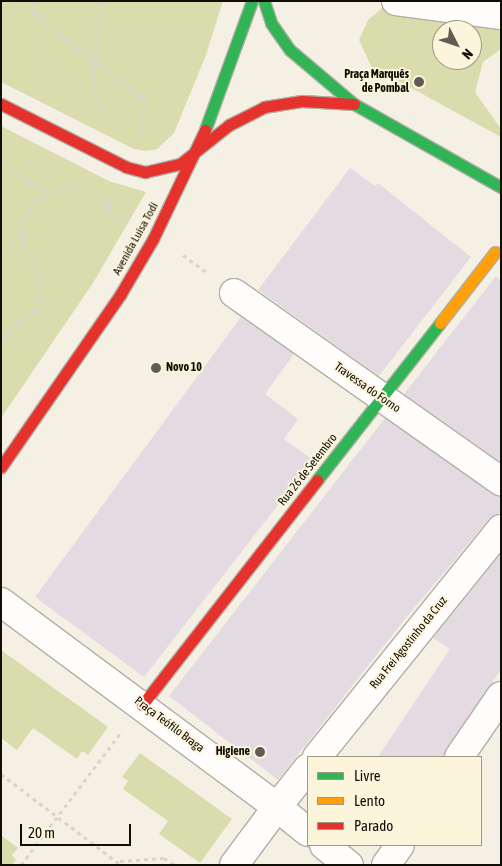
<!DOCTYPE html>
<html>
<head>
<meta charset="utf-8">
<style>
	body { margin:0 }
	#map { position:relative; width:502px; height:866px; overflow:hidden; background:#f5f0e4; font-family:"Asap Condensed",sans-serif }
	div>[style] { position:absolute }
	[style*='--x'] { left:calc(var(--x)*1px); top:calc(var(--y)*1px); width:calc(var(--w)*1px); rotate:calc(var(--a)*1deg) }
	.green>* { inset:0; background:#d9ddad }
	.building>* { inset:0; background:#e4dbe2 }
	.path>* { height:3px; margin-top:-1.5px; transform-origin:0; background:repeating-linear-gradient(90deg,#d6d5d1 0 4px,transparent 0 8px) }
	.roads { filter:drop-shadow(1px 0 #b3afa5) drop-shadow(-1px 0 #b3afa5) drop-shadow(0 1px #b3afa5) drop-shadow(0 -1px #b3afa5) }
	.street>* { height:28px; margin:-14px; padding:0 14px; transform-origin:14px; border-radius:14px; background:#fefdfb }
	.fast>* { height:11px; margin:-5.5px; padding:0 5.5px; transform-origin:5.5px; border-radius:5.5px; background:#30b455 }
	.slow>* { height:11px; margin:-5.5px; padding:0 5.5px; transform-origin:5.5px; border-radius:5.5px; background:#ff9f0a }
	.jam>* { height:11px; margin:-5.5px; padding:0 5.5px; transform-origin:5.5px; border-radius:5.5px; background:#e5322d }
	.dots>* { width:14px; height:14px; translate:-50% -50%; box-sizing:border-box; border:2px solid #fdf4dc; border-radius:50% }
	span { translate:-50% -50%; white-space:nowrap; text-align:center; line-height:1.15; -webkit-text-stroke:4px #fdf4dc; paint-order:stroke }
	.poi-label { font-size:12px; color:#110e06; font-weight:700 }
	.right { translate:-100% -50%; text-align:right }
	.left { translate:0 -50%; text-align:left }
	.street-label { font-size:12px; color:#110e06 }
	.frame { position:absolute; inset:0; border:2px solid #110e06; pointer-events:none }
	.legend { position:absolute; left:307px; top:756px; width:175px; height:90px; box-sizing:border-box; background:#fdf4dc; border:1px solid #9f9886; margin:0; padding:6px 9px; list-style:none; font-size:15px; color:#110e06 }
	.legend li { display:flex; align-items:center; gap:10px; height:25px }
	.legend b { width:25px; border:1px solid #9f9886 }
	.north { position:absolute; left:432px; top:20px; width:50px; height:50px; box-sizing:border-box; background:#fdf4dc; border:1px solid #9f9886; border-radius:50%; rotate:131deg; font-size:14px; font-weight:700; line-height:20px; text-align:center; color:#110e06 }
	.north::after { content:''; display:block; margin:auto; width:18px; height:22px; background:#615d54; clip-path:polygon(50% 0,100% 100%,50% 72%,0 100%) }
	.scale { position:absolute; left:20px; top:824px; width:111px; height:22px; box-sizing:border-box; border:2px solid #110e06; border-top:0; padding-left:6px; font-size:15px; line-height:18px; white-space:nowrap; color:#110e06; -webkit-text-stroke:4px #fdf4dc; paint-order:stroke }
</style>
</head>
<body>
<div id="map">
	<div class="green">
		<div style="clip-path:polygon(1px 1px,223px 1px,206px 55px,174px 133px,157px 149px,146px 151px,134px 149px,1px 82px)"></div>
		<div style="clip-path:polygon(evenodd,383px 7px,501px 24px,501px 49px,483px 62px,475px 92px,501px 129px,501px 137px,371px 66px,359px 40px,368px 20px,383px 7px,442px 30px,472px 30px,472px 60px,442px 60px,442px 30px)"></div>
		<div style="clip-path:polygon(1px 126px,109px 181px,146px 192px,93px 283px,1px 418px)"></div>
		<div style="clip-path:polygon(1px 650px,108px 727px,88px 755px,82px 751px,77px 759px,33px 728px,17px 750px,1px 738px)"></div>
		<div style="clip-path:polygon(140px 753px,232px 819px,200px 863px,159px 834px,168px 821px,123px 789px,128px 781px,122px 777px)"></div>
		<div style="clip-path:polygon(1px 835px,18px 848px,12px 855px,16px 860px,12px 865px,1px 865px)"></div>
	</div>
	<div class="building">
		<div style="clip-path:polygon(350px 168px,375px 186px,378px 183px,471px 257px,379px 376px,258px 290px)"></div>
		<div style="clip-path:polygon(496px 276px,501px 280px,501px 462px,404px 394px)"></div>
		<div style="clip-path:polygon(241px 317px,294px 354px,265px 394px,298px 419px,284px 439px,313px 460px,144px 677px,35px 597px)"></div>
		<div style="clip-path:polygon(385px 418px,501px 496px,501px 514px,489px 519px,405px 619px,278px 780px,169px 696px)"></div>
		<div style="clip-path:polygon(501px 554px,501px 669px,443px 757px,378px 757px,450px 649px,433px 638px)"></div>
	</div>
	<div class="path">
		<div style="--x:33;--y:1;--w:11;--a:90"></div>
		<div style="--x:33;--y:12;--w:143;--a:38.5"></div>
		<div style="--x:145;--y:101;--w:35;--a:98"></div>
		<div style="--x:102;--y:1;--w:73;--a:97.1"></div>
		<div style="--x:93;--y:73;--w:27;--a:84"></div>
		<div style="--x:96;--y:100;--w:21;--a:61"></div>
		<div style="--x:1;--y:163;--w:56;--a:32.6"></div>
		<div style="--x:100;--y:193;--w:18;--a:71"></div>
		<div style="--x:106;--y:210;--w:15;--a:-67"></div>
		<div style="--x:106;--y:210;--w:22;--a:32"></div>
		<div style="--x:183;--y:255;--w:31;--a:36"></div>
		<div style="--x:1;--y:257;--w:36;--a:-54"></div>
		<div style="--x:1;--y:339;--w:44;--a:-41.3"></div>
		<div style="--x:34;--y:310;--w:17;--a:-65"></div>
		<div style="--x:41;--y:295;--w:20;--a:-93"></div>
		<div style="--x:40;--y:275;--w:34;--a:-118"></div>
		<div style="--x:24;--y:245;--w:25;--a:-95"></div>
		<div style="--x:22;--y:220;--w:24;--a:-55"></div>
		<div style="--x:36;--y:200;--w:49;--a:-22.9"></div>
		<div style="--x:1;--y:774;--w:151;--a:37.2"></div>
		<div style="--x:120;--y:861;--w:44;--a:-3.9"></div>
		<div style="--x:164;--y:858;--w:13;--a:32"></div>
		<div style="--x:21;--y:865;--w:168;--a:-53"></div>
	</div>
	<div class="roads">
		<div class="street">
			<div style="--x:396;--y:1;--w:106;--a:7.6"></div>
			<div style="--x:234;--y:293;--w:327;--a:35.2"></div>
			<div style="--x:1;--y:602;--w:344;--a:36.6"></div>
			<div style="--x:277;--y:807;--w:72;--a:126.6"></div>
			<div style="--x:317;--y:757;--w:293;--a:-51.1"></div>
			<div style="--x:459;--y:757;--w:74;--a:-55.5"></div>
			<div style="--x:308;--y:768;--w:50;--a:128.5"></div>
			<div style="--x:277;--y:807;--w:40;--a:39"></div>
			<div style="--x:324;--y:845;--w:32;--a:39"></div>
			<div style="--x:386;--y:865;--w:24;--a:-55"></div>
		</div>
		<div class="fast">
			<div style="--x:264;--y:1;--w:23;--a:72"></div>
			<div style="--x:271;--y:23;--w:33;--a:55"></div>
			<div style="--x:290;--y:50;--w:84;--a:40.2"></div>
			<div style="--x:354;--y:104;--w:169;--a:29.5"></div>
			<div style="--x:205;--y:130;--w:137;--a:-70"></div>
			<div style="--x:317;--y:480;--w:199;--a:-51.9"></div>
		</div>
		<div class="slow">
			<div style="--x:440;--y:323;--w:90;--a:-52.2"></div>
		</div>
		<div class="jam">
			<div style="--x:1;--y:104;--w:140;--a:26.7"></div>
			<div style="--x:126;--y:167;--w:20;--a:15"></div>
			<div style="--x:145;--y:172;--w:36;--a:-13"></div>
			<div style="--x:180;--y:164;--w:63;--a:-38.5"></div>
			<div style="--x:229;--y:125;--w:39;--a:-27"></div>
			<div style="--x:264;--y:107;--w:38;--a:-9"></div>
			<div style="--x:302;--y:101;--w:52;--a:3.3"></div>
			<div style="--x:1;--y:467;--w:209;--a:-55.3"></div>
			<div style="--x:120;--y:295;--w:65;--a:-59.5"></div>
			<div style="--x:153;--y:239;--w:121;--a:-64.5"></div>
			<div style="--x:142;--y:705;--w:285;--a:-52.1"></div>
		</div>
	</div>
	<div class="dots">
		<div style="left:419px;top:82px;background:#615d54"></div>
		<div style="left:156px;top:368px;background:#615d54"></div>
		<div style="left:260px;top:752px;background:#615d54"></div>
	</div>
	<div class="poi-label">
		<span class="right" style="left:409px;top:82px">Praça Marquês<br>de Pombal</span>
		<span class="left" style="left:166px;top:368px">Novo 10</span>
		<span class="right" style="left:250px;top:752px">Higiene</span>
	</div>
	<div class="street-label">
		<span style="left:136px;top:239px;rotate:-61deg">Avenida Luísa Todi</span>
		<span style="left:367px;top:388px;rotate:35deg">Travessa do Forno</span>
		<span style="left:308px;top:470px;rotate:-52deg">Rua 26 de Setembro</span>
		<span style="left:409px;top:643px;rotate:-51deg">Rua Frei Agostinho da Cruz</span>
		<span style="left:169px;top:725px;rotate:37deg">Praça Teófilo Braga</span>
	</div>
	<div class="frame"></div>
	<ul class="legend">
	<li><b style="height:6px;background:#30b455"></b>Livre</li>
	<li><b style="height:6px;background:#ff9f0a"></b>Lento</li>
	<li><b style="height:6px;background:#e5322d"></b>Parado</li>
	</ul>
	<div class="north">N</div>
	<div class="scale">20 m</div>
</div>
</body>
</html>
